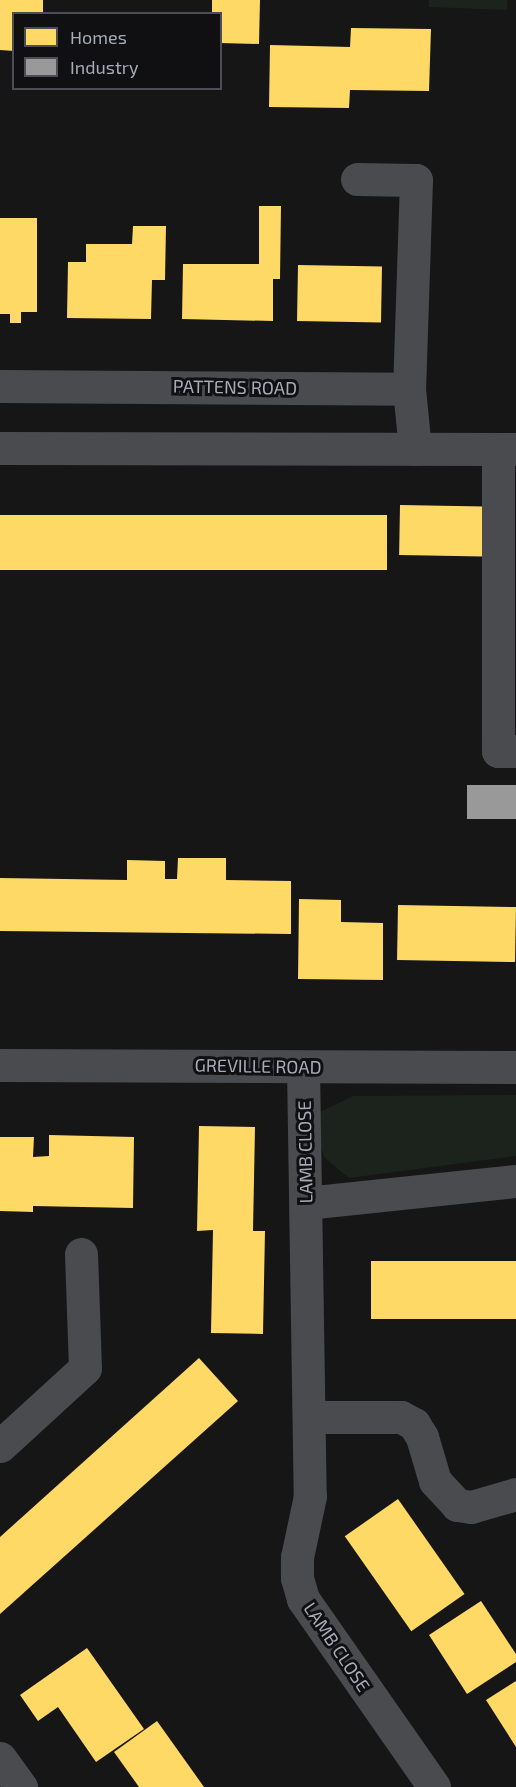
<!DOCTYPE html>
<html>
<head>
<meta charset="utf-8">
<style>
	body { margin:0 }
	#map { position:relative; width:516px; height:1787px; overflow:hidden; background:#161616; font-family:"Exo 2",sans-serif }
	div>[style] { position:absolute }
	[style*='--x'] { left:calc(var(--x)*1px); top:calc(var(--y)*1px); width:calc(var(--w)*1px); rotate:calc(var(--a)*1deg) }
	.green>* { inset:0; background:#1b231c }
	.homes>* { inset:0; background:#ffd966; transform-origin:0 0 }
	.industry>* { inset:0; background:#999; transform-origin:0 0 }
	.minor>* { height:33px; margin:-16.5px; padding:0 16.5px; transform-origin:16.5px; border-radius:16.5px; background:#494b4f }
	span { translate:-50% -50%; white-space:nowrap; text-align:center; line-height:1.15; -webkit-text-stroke:6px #101012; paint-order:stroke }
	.street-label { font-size:18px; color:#a6acb8 }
	.legend { position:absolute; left:12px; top:12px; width:210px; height:78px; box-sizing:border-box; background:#101012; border:2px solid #4c4e54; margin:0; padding:8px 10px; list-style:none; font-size:18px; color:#a6acb8 }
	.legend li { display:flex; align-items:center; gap:12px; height:30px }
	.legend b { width:30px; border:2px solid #4c4e54 }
</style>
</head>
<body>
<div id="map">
	<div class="green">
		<div style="clip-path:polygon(429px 0,507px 0,507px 10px,429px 7px)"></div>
		<div style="clip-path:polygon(516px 1095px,516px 1156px,349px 1178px,325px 1158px,316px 1135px,318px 1113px,353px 1096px)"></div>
	</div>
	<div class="homes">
		<div style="clip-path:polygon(0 0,43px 0,43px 13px,14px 14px,14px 51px,0 50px)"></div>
		<div style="clip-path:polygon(212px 0,260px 0,259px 44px,220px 43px,220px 14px,212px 14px)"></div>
		<div style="clip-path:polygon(351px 28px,431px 29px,429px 91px,350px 90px,349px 108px,269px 107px,270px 45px,350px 47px)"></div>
		<div style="clip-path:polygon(259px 206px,281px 206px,280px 279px,273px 279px,273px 321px,182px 319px,183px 264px,259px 264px)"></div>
		<div style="clip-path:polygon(0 218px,37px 218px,37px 312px,21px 312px,21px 323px,10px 323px,10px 314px,0 314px)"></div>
		<div style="clip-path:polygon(133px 226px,166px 226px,165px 280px,152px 280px,151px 319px,67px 318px,68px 262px,86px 262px,86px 244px,132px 244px)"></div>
		<div style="left:298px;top:265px;width:84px;height:56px;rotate:1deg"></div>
		<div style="left:400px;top:505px;width:84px;height:50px;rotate:1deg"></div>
		<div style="left:0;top:515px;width:387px;height:55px"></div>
		<div style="clip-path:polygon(178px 858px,226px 858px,226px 880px,291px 881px,291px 934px,0 931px,0 878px,127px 880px,127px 860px,165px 861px,165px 879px,177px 879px)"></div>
		<div style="clip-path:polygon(299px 899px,341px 900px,341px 922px,383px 923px,383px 980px,298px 979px)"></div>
		<div style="left:398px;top:905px;width:118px;height:55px;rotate:1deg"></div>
		<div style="clip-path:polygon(199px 1126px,255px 1127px,253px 1231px,265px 1231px,263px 1334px,211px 1333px,213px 1230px,197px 1231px)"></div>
		<div style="clip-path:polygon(49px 1135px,134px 1137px,133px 1208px,33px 1206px,33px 1212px,0 1211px,0 1137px,34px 1137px,33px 1157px,49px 1156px)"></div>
		<div style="left:516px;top:1261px;width:58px;height:145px;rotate:90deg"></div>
		<div style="clip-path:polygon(199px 1358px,238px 1401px,0 1614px,0 1537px)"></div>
		<div style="left:398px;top:1499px;width:116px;height:65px;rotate:55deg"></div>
		<div style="clip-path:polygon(481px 1601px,516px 1654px,516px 1662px,467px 1694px,429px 1635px)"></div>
		<div style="clip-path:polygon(87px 1648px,144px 1729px,96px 1762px,58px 1707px,38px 1721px,20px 1695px)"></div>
		<div style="clip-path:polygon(516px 1681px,516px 1747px,486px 1700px)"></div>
		<div style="clip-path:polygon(157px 1721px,204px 1787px,139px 1787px,114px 1752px)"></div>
	</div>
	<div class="industry">
		<div style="left:516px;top:785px;width:34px;height:49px;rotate:90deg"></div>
	</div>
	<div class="minor">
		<div style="--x:357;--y:179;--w:59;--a:1"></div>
		<div style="--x:416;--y:180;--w:209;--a:91.9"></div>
		<div style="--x:0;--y:386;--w:409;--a:0.4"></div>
		<div style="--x:409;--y:389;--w:60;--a:84.3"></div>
		<div style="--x:0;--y:448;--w:516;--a:0.11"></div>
		<div style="--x:498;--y:449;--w:302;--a:90"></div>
		<div style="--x:498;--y:751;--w:18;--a:0"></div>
		<div style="--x:0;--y:1065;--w:516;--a:0.22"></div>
		<div style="--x:303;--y:1067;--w:429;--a:89.1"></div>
		<div style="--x:310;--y:1496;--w:62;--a:102"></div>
		<div style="--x:297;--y:1557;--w:21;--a:90"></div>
		<div style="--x:297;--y:1578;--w:22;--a:74"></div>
		<div style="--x:303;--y:1599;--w:229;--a:55.1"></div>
		<div style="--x:306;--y:1203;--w:211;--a:-6"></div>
		<div style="--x:309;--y:1417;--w:92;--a:0"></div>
		<div style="--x:401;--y:1417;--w:15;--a:28"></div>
		<div style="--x:414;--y:1424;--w:15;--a:58"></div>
		<div style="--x:422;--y:1437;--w:46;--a:73.5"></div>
		<div style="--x:435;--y:1481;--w:33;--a:47"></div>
		<div style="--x:457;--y:1505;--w:14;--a:8"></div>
		<div style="--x:471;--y:1507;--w:47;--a:-16.1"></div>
		<div style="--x:0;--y:1446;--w:115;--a:-42.5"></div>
		<div style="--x:85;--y:1368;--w:114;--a:-92"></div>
		<div style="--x:0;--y:1758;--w:36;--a:54"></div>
	</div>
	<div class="street-label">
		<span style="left:235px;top:387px;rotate:1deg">PATTENS ROAD</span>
		<span style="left:258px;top:1066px;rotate:1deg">GREVILLE ROAD</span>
		<span style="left:305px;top:1152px;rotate:-91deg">LAMB CLOSE</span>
		<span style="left:337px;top:1647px;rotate:56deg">LAMB CLOSE</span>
	</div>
	<ul class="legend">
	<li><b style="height:16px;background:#ffd966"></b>Homes</li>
	<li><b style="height:16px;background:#999"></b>Industry</li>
	</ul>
</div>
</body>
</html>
